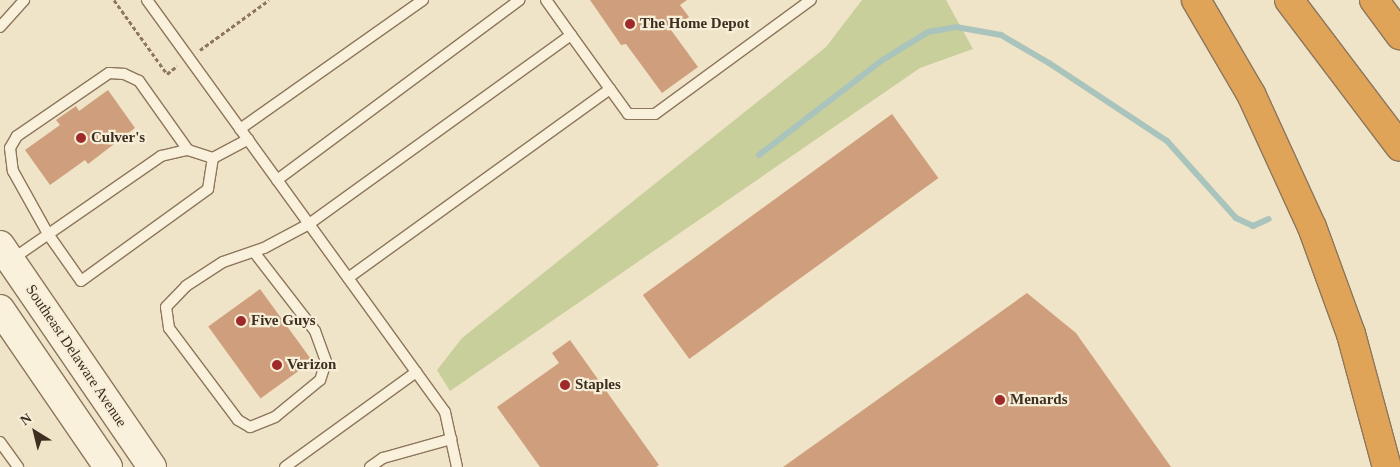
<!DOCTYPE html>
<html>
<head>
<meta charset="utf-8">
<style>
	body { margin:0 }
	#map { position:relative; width:1400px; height:467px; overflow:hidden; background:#f0e4c8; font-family:Georgia,serif }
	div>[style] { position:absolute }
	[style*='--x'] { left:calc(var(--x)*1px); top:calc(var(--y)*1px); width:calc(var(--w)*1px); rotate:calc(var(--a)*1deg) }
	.green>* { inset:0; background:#c9cf9b }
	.stream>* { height:6px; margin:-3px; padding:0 3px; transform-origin:3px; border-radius:3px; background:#a9c4bc }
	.building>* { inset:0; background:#cf9f7d; transform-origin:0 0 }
	.path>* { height:3px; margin-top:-1.5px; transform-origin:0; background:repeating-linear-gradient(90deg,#8d765c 0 4px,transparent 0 6.5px) }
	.roads { filter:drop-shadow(1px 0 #8d765c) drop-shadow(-1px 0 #8d765c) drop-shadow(0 1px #8d765c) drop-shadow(0 -1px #8d765c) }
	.lane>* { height:10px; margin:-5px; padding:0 5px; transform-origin:5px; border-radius:5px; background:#faf1dc }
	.secondary>* { height:28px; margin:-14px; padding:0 14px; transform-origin:14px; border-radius:14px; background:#faf1dc }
	.highway>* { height:28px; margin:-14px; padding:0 14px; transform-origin:14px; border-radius:14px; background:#e0a458 }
	.dots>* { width:14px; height:14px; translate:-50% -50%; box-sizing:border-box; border:2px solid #f7eed8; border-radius:50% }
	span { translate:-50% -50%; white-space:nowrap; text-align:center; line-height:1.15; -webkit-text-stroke:4.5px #f7eed8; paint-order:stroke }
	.poi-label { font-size:15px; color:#3d2e20; font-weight:700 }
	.left { translate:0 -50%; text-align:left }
	.street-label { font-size:15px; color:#3d2e20 }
	.north { position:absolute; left:10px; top:407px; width:50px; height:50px; -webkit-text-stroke:4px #f7eed8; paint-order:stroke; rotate:324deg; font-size:14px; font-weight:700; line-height:20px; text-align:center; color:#3d2e20 }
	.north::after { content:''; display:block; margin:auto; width:18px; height:22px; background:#3d2e20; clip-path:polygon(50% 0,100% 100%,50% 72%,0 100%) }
</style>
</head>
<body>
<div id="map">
	<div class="green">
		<div style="clip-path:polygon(862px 0,946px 0,973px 49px,920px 68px,450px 391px,437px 370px,462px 338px,826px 47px)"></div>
	</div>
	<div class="stream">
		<div style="--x:759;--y:155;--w:154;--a:-37.6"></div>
		<div style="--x:881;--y:61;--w:55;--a:-31.7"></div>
		<div style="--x:928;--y:32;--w:28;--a:-10"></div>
		<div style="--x:956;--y:27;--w:46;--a:10.1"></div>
		<div style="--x:1001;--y:35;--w:56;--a:30.3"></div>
		<div style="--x:1049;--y:63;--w:141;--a:33.5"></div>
		<div style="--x:1167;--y:141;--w:103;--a:48.1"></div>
		<div style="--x:1236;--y:218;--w:19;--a:25"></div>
		<div style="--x:1253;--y:226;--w:17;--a:-24"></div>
	</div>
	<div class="building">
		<div style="clip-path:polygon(590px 0,687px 0,680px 5px,689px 17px,671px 30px,698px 67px,662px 93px,626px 44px,621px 45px)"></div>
		<div style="clip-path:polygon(108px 90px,135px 128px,88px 164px,85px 160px,50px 185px,25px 150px,60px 125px,56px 120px,76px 106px,79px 111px)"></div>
		<div style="left:892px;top:114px;width:79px;height:308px;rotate:54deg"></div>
		<div style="left:260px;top:289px;width:89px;height:64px;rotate:54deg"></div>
		<div style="clip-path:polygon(1027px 293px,1076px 333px,1171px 467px,783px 467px)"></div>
		<div style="clip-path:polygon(570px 340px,659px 465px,656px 467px,540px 467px,497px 407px,559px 363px,552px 353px)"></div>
	</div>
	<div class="path">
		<div style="--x:114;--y:0;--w:91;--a:54.4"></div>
		<div style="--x:167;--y:74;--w:13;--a:-39"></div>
		<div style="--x:200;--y:50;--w:85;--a:-35.9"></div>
	</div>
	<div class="roads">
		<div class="lane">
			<div style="--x:147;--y:0;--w:508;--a:54.12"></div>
			<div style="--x:445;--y:412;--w:56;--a:77.7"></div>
			<div style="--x:546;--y:0;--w:43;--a:54.5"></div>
			<div style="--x:0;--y:27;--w:36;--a:-48"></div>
			<div style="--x:610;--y:89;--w:31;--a:54"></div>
			<div style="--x:628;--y:114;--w:27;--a:0"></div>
			<div style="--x:655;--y:114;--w:193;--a:-36.2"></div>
			<div style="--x:240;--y:129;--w:224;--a:-35.2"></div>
			<div style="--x:188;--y:150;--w:85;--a:-125.4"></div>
			<div style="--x:139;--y:81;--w:17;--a:-155"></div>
			<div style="--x:124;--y:74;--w:15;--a:-176"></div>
			<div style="--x:109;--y:73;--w:112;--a:145.6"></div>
			<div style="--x:17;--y:136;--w:14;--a:120"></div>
			<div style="--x:10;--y:148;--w:23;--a:83"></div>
			<div style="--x:13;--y:171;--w:72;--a:60.9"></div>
			<div style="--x:48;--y:234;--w:57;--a:54.9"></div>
			<div style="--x:81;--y:281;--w:157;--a:-35.9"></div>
			<div style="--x:208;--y:189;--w:31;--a:-81"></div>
			<div style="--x:277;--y:180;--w:302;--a:-36.6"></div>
			<div style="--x:254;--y:252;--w:100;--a:52.3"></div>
			<div style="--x:315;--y:331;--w:33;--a:70"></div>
			<div style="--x:326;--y:362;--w:19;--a:108"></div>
			<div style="--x:320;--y:380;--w:58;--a:140.6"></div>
			<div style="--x:275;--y:417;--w:27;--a:158"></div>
			<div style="--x:250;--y:427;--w:14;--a:-150"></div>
			<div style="--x:238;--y:420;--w:115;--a:-126.9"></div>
			<div style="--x:169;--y:328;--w:21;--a:-98"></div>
			<div style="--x:166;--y:307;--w:29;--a:-46"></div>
			<div style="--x:186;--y:286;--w:44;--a:-33"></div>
			<div style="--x:223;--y:262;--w:43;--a:-18.9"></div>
			<div style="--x:264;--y:248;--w:51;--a:-28.1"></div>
			<div style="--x:309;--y:224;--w:323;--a:-35.8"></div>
			<div style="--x:571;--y:35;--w:67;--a:54.2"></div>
			<div style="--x:610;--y:89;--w:323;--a:144.2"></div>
			<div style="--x:11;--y:260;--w:183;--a:-34.7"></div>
			<div style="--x:161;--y:156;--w:28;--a:-13"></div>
			<div style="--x:188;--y:150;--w:26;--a:18"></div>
			<div style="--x:213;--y:158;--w:40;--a:-28"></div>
			<div style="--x:0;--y:442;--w:31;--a:54"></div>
			<div style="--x:285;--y:467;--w:162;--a:-35.9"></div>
			<div style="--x:370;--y:467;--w:16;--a:-35"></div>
			<div style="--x:383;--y:458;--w:71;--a:-15.6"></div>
		</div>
		<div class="secondary">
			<div style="--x:0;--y:245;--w:269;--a:55.6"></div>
			<div style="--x:0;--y:309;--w:191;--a:55.6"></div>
		</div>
		<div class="highway">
			<div style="--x:1196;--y:0;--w:109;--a:59.7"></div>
			<div style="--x:1251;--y:94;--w:146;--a:65.4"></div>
			<div style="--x:1312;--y:227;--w:114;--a:70"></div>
			<div style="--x:1351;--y:334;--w:138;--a:74.9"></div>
			<div style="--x:1289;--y:0;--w:184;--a:52.9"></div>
			<div style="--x:1374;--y:0;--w:44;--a:53.4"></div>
		</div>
	</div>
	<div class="dots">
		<div style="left:630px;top:24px;background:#9e2a2b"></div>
		<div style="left:81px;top:138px;background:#9e2a2b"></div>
		<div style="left:241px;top:321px;background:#9e2a2b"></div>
		<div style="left:277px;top:365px;background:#9e2a2b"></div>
		<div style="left:565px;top:385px;background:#9e2a2b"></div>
		<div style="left:1000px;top:400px;background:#9e2a2b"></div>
	</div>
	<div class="poi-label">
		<span class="left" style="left:640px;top:24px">The Home Depot</span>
		<span class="left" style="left:91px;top:138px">Culver's</span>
		<span class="left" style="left:251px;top:321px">Five Guys</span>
		<span class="left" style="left:287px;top:365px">Verizon</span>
		<span class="left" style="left:575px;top:385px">Staples</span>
		<span class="left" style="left:1010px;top:400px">Menards</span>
	</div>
	<div class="street-label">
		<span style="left:76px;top:356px;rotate:56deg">Southeast Delaware Avenue</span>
	</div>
	<div class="north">N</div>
</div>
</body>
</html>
